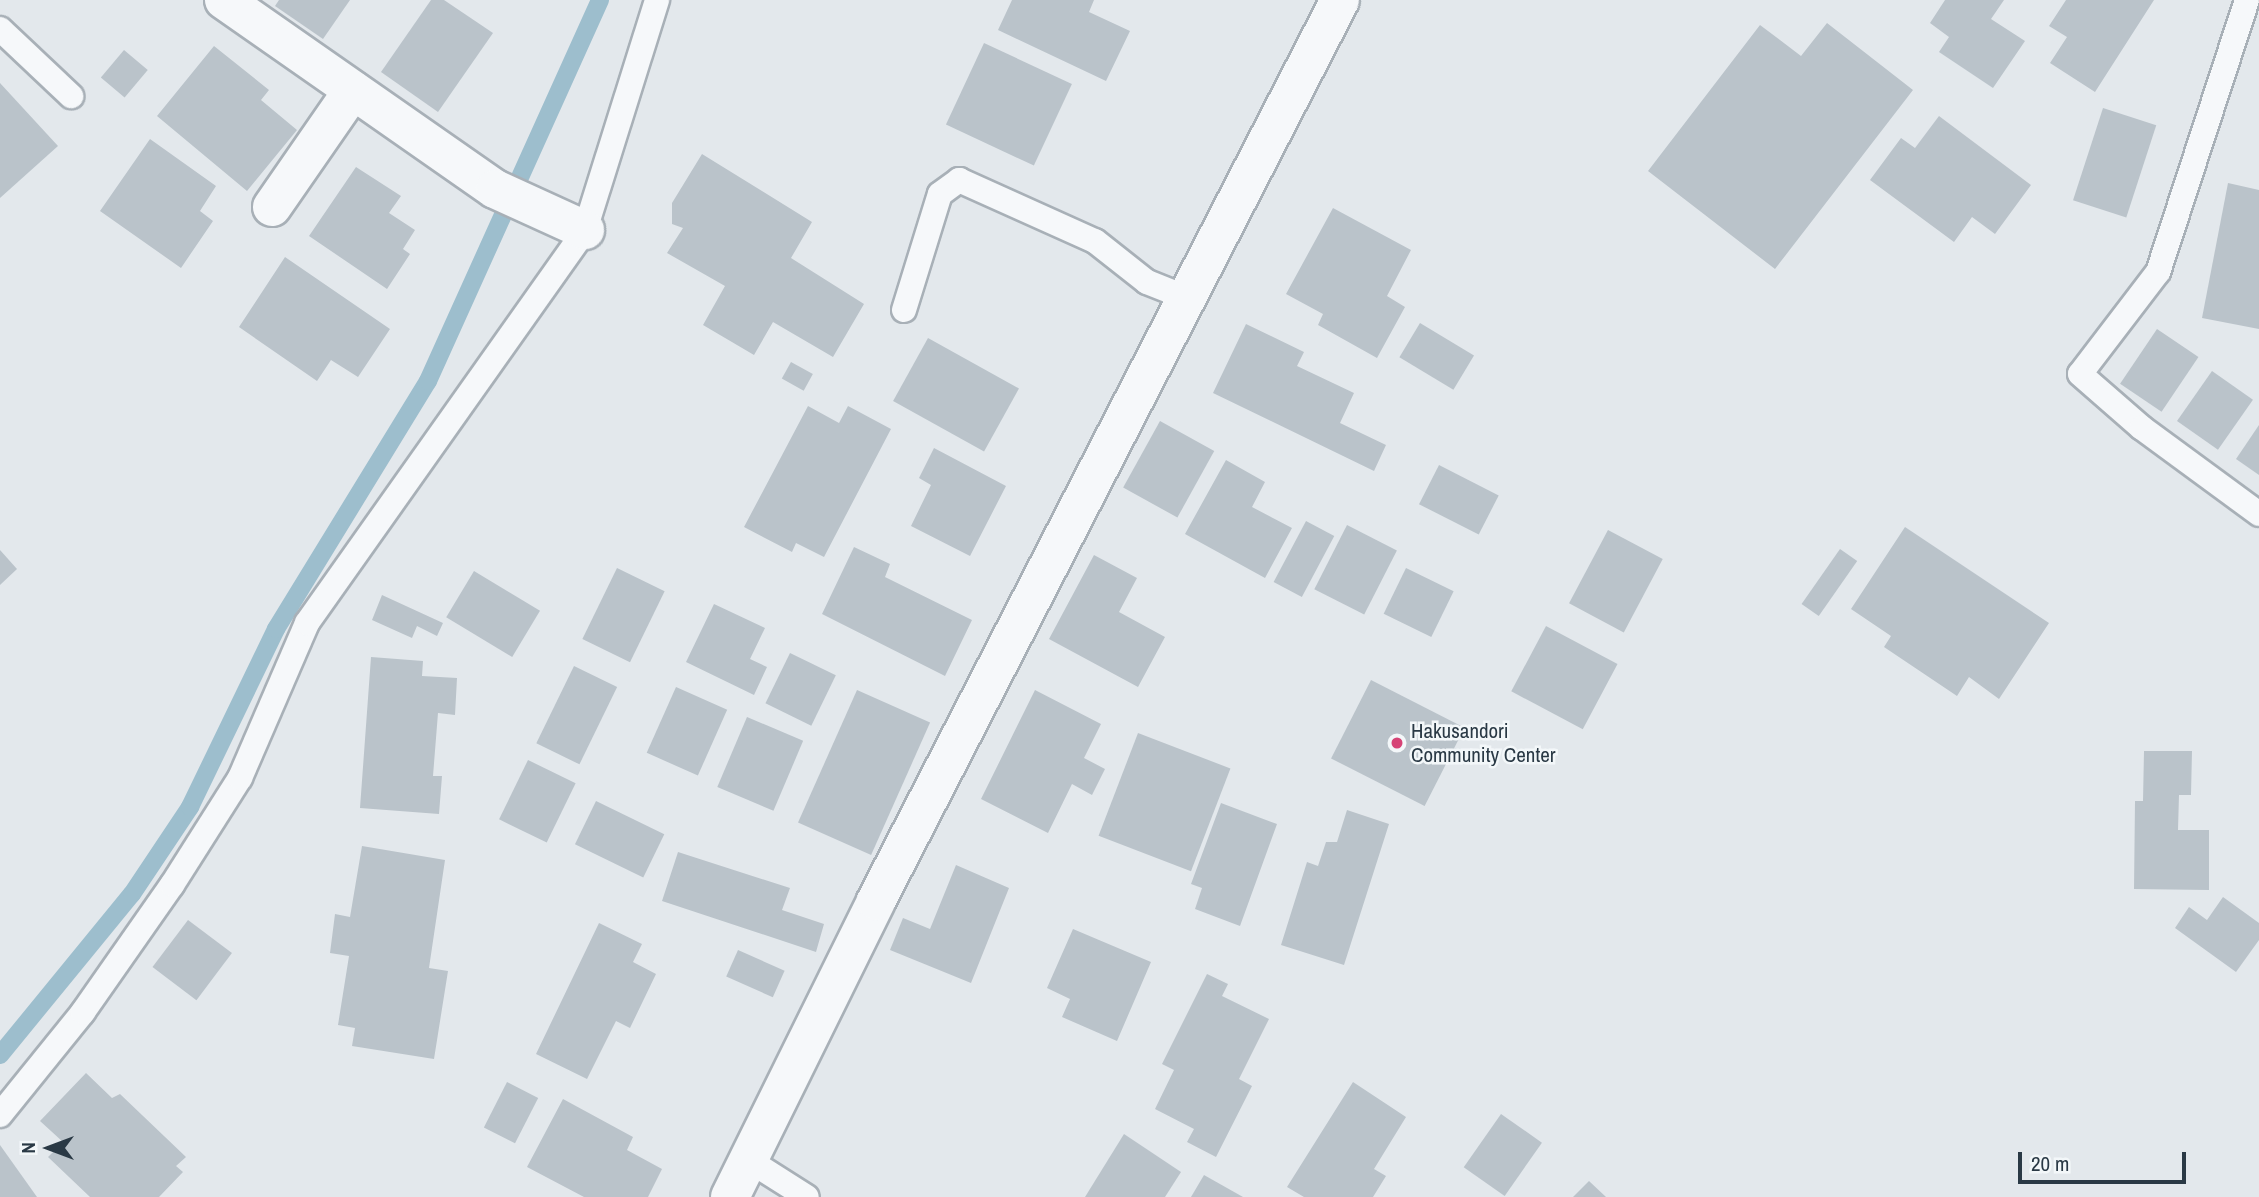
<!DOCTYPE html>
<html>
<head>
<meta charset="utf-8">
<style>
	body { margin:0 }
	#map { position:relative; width:2259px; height:1197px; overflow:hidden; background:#e3e8ec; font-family:"Archivo Narrow",sans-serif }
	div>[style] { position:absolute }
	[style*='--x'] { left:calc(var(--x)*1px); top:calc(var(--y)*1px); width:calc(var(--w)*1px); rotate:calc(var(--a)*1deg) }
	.stream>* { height:18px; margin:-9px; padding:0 9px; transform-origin:9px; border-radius:9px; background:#9dbecd }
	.building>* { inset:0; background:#bac3ca; transform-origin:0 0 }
	.roads { filter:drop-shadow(2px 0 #a8b0b7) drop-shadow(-2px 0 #a8b0b7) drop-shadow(0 2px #a8b0b7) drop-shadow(0 -2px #a8b0b7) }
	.lane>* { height:24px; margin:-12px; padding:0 12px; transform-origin:12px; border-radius:12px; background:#f6f8fa }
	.street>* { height:38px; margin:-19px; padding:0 19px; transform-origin:19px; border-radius:19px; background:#f6f8fa }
	.dots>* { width:19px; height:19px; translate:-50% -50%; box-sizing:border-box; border:4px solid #f3f7f9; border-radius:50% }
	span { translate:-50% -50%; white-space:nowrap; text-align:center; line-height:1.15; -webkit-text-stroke:5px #f3f7f9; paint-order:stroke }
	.poi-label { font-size:21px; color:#2a3945 }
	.left { translate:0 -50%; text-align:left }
	.north { position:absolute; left:14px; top:1113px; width:70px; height:70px; -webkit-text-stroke:5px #f3f7f9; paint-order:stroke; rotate:270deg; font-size:19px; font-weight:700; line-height:28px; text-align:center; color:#2a3945 }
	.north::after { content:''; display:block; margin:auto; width:24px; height:32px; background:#2a3945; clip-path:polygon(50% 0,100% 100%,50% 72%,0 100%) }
	.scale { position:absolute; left:2018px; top:1152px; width:168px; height:32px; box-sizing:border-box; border:4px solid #2a3945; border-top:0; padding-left:9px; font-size:21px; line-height:24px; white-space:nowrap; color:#2a3945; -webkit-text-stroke:5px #f3f7f9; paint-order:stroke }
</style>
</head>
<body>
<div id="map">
	<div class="stream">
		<div style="--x:0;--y:1055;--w:208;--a:-50.7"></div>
		<div style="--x:132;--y:894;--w:105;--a:-56.3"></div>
		<div style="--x:190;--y:807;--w:198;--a:-64.2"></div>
		<div style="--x:276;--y:629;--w:291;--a:-58.5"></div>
		<div style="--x:428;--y:381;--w:418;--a:-65.7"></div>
	</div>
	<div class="building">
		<div style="clip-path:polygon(279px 0,350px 0,323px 39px,275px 6px)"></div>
		<div style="clip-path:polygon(431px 0,444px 0,493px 33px,438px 112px,381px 72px)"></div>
		<div style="clip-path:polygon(1012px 0,1094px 0,1089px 12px,1130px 31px,1106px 81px,998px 30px)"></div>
		<div style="clip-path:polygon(1945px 0,2004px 0,1991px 19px,2025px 41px,1993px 88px,1939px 52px,1949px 37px,1930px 23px)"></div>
		<div style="clip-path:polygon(2066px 0,2154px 0,2095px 92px,2050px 63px,2067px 37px,2049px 26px)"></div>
		<div style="clip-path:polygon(1827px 23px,1913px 90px,1775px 269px,1648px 171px,1760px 25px,1801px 56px)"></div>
		<div style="left:984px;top:43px;width:97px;height:90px;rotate:25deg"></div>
		<div style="clip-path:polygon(214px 46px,269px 90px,261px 100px,297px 130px,247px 191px,157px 116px)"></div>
		<div style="left:124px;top:50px;width:31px;height:36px;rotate:40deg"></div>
		<div style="clip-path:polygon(0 83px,58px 146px,0 198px)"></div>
		<div style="left:2103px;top:108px;width:56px;height:97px;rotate:18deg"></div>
		<div style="clip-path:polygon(1939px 116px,2031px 185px,1995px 234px,1972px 217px,1954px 242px,1870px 180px,1901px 138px,1915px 148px)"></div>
		<div style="clip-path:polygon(150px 139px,216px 186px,200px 211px,213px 221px,181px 268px,100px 211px)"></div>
		<div style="clip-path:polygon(702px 154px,812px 222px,791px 258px,864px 304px,833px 357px,773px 322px,754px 355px,703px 325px,725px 286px,667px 253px,683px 228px,672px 224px,672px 203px)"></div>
		<div style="clip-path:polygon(356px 167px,401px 196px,389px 213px,415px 230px,403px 249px,410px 254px,387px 289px,309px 236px)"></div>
		<div style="clip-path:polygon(2228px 183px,2259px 190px,2259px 329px,2202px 318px)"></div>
		<div style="clip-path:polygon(1333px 208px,1411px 250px,1387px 296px,1405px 307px,1377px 358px,1318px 325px,1323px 314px,1286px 294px)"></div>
		<div style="clip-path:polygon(285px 257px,390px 329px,358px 377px,331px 360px,317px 381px,239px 327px)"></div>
		<div style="left:1420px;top:323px;width:63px;height:40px;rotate:31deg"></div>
		<div style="clip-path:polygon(1246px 324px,1304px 352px,1297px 366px,1354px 393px,1340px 423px,1386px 445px,1374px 471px,1213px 393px)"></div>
		<div style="left:2157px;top:329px;width:50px;height:66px;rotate:34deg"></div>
		<div style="left:928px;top:338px;width:104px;height:72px;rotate:29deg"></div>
		<div style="left:791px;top:362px;width:25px;height:19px;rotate:29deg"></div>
		<div style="left:2212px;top:371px;width:50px;height:61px;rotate:35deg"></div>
		<div style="clip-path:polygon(808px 406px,839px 423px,848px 406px,891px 429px,824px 557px,796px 543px,792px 552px,744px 527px)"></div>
		<div style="left:1160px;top:421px;width:62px;height:76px;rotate:29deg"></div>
		<div style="clip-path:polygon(2259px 425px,2259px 475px,2236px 459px)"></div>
		<div style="clip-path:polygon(934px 448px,1006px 486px,970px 556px,911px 526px,931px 485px,919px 478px)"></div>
		<div style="clip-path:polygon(1226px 460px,1265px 482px,1252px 507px,1292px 528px,1265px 578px,1185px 534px)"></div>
		<div style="left:1439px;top:465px;width:67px;height:44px;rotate:27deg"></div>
		<div style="left:1306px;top:521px;width:32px;height:69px;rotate:28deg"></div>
		<div style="left:1347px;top:525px;width:56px;height:72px;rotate:27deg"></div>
		<div style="clip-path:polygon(1905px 527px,2049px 623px,1999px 699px,1969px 677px,1957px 696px,1884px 647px,1891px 636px,1851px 609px)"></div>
		<div style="left:1608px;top:530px;width:62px;height:83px;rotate:28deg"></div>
		<div style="clip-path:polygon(854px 547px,890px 564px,885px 577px,972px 620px,945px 676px,822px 614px)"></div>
		<div style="left:1840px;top:549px;width:21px;height:67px;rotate:35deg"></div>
		<div style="clip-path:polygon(0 550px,17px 569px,0 585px)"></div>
		<div style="clip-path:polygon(1094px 555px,1137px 578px,1119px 612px,1165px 637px,1138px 687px,1049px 639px)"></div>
		<div style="left:617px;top:568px;width:53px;height:79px;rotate:26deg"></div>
		<div style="left:1406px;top:568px;width:53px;height:51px;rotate:26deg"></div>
		<div style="left:474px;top:571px;width:77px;height:54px;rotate:31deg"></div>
		<div style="clip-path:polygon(382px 595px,443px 623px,437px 636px,417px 626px,412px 638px,372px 620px)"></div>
		<div style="clip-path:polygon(714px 604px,765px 628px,750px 659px,767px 667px,754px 695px,686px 662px)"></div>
		<div style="left:1546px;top:626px;width:81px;height:74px;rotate:28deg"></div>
		<div style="left:790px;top:653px;width:51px;height:56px;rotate:26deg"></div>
		<div style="clip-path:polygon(371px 657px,423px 661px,422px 676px,457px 678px,455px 715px,438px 713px,433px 776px,442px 776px,439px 814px,360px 808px)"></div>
		<div style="left:574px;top:666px;width:48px;height:86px;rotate:26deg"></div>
		<div style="left:1371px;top:680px;width:105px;height:88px;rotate:27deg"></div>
		<div style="left:676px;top:687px;width:56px;height:72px;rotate:24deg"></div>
		<div style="left:857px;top:690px;width:80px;height:145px;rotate:24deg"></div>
		<div style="clip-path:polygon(1035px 690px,1101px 724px,1084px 758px,1105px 769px,1092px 795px,1072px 784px,1048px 833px,981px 799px)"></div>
		<div style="left:747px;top:717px;width:61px;height:76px;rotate:23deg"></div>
		<div style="left:1138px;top:733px;width:99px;height:110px;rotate:21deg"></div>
		<div style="clip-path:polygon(2144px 751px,2192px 751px,2191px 795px,2179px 795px,2178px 830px,2209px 830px,2209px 890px,2134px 889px,2135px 801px,2143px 801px)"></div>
		<div style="left:528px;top:760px;width:53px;height:66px;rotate:26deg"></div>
		<div style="left:596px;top:801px;width:76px;height:48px;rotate:26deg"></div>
		<div style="clip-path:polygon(1221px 803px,1277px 824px,1240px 926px,1195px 909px,1202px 888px,1191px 884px)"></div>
		<div style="clip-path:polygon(1347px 810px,1389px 824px,1344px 965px,1281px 945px,1307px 862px,1318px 866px,1326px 842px,1337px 842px)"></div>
		<div style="clip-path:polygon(362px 846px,445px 860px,429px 968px,448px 971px,434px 1059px,352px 1046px,355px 1028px,338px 1025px,349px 956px,330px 953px,335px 914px,350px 917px)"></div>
		<div style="clip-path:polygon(678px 852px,790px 888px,782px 910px,824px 924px,816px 952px,662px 901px)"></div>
		<div style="clip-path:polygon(956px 865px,1009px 888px,971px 983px,890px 950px,903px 918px,930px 929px)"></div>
		<div style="clip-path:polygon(2223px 897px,2259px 923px,2259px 940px,2236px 972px,2175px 928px,2189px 907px,2207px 920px)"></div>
		<div style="left:188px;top:920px;width:55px;height:59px;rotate:37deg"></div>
		<div style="clip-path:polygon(599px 923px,642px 944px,633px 962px,656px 974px,630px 1028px,616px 1021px,587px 1079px,536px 1054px)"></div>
		<div style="clip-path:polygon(1073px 929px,1151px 962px,1117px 1041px,1062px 1017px,1070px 999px,1047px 988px)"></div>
		<div style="left:738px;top:950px;width:51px;height:29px;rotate:24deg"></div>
		<div style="clip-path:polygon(1207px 974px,1228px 984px,1222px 996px,1269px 1019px,1239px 1079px,1252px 1086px,1216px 1157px,1187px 1142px,1194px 1129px,1155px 1109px,1174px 1070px,1162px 1064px)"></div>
		<div style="clip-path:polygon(86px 1073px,112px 1098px,120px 1094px,186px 1157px,176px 1166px,183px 1172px,159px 1197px,90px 1197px,48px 1157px,63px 1142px,40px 1121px)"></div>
		<div style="left:507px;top:1082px;width:35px;height:51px;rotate:27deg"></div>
		<div style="clip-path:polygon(1353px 1082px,1406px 1117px,1374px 1169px,1386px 1176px,1373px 1197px,1304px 1197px,1287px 1187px)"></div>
		<div style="clip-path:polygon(563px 1099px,633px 1137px,627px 1150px,662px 1169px,648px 1197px,584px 1197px,527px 1167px)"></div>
		<div style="left:1501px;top:1114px;width:50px;height:65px;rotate:35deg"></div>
		<div style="clip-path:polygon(1124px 1134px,1181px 1172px,1165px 1197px,1085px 1197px)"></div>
		<div style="clip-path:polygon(0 1145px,37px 1197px,0 1197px)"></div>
		<div style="clip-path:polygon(1204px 1175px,1243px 1197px,1191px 1197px)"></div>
		<div style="clip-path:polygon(1589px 1181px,1606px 1197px,1573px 1197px)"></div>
	</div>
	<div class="roads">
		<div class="lane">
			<div style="--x:2247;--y:0;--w:286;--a:108.1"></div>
			<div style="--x:2158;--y:272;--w:128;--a:127.4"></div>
			<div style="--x:2080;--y:374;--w:82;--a:41.1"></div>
			<div style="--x:2142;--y:428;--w:145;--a:36.3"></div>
			<div style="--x:0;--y:29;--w:98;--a:43.3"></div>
			<div style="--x:904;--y:310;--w:121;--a:-72.8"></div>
			<div style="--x:940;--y:194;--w:24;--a:-36"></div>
			<div style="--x:959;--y:180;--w:149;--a:24.2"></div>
			<div style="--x:1095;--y:241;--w:66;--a:38.3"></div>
			<div style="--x:1147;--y:282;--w:43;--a:21.8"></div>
			<div style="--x:0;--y:1115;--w:132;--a:-51.1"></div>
			<div style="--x:83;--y:1012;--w:155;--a:-55"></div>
			<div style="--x:172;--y:885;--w:127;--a:-57.6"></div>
			<div style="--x:240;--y:778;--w:169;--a:-66.6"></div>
			<div style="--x:307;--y:623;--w:481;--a:-54.7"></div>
			<div style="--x:585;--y:230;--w:241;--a:-72.6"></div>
			<div style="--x:750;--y:1161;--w:67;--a:32.3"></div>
		</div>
		<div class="street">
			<div style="--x:224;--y:0;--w:330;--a:34.9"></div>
			<div style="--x:495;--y:189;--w:99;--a:24.5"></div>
			<div style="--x:272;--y:207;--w:142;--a:-55.3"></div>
			<div style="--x:730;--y:1197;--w:330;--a:-63.7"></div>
			<div style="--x:876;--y:901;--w:1013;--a:-62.75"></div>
		</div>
	</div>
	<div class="dots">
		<div style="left:1397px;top:743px;background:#d64376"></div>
	</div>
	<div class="poi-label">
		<span class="left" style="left:1411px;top:743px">Hakusandori<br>Community Center</span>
	</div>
	<div class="north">N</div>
	<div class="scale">20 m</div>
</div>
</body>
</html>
